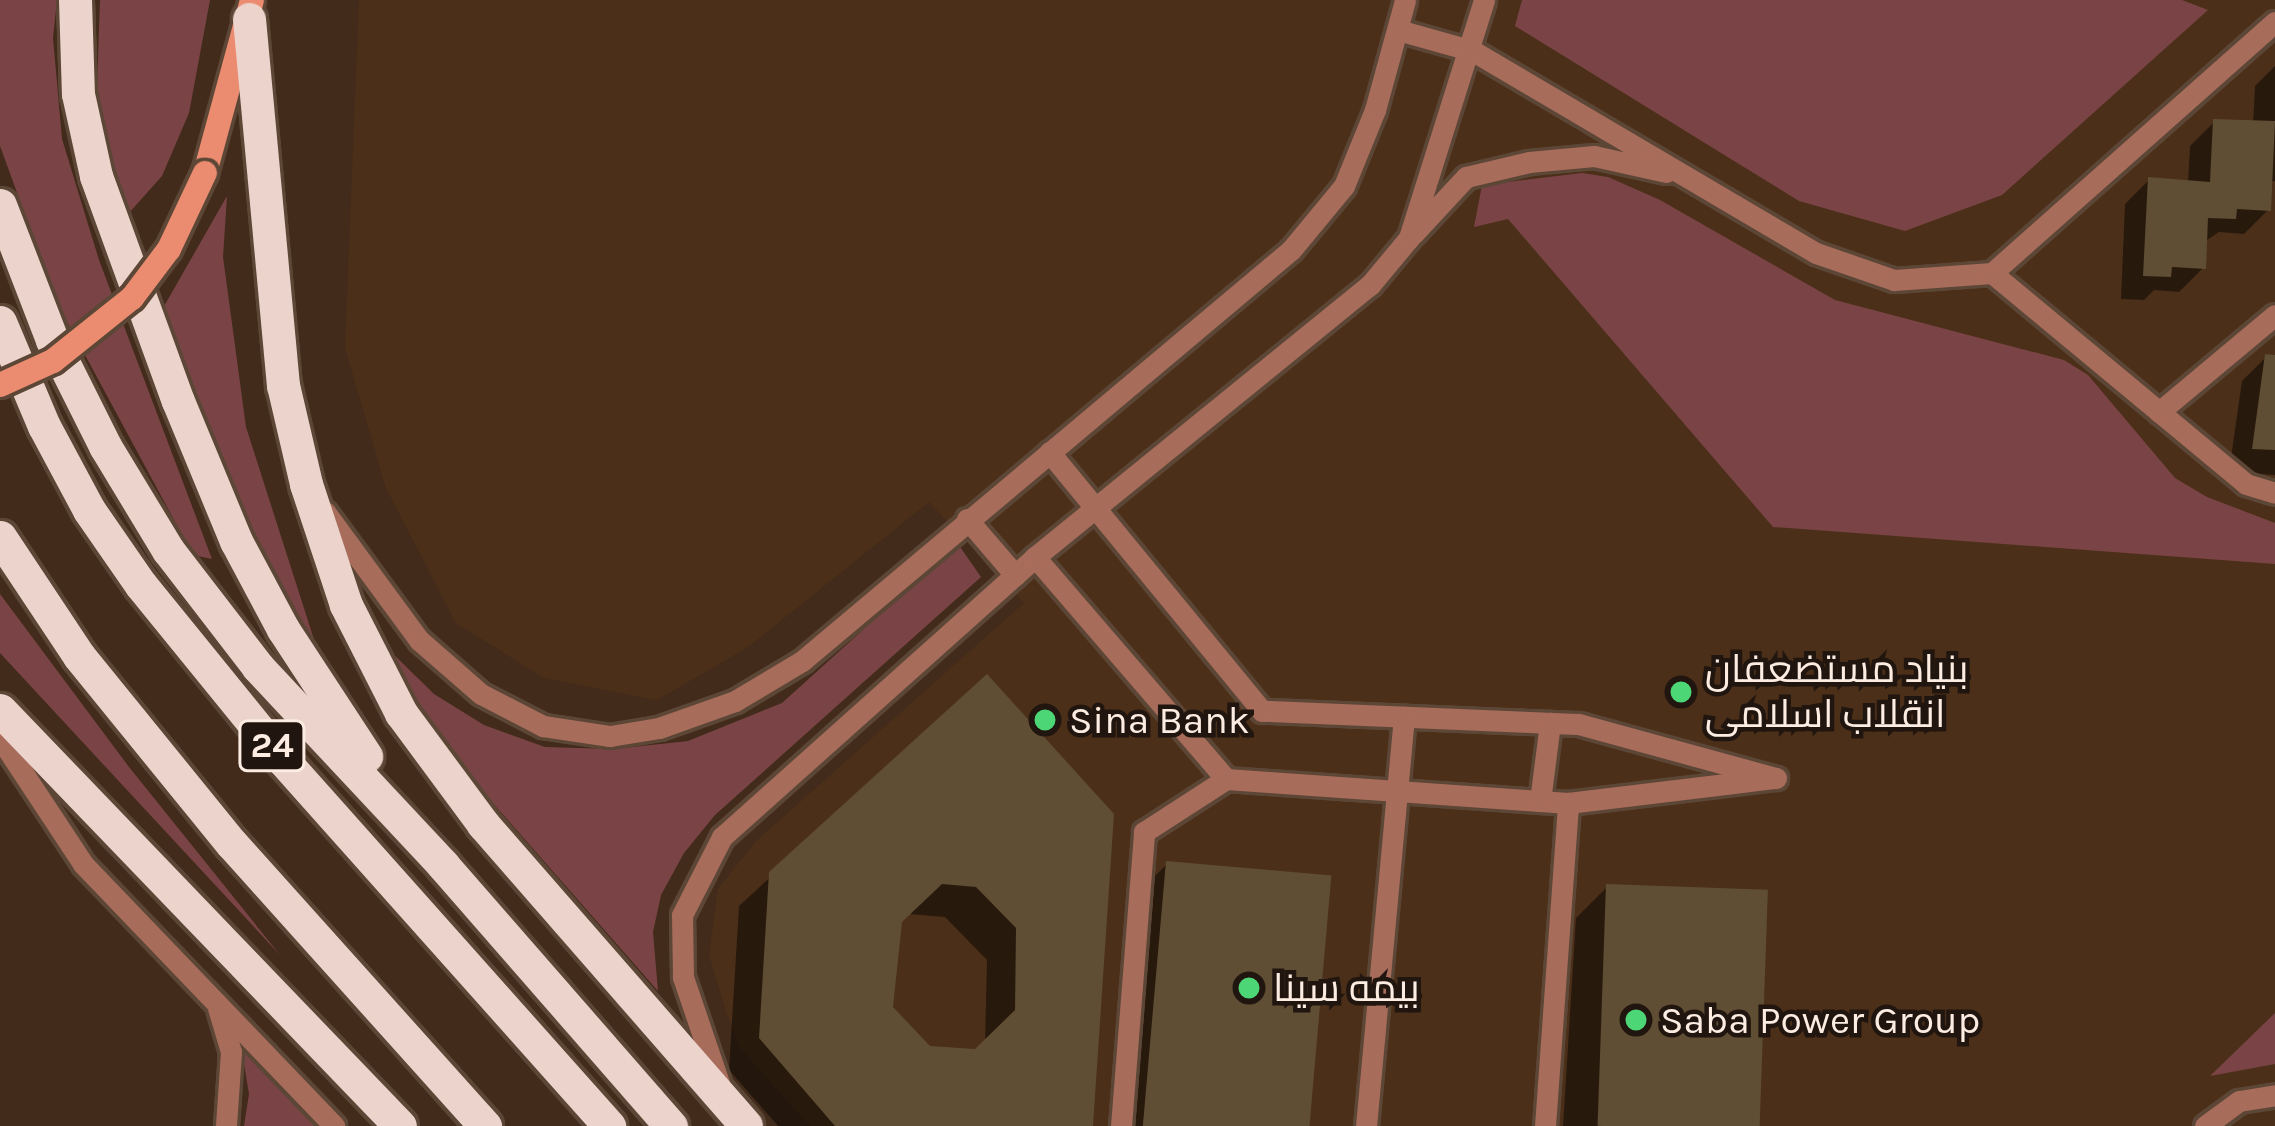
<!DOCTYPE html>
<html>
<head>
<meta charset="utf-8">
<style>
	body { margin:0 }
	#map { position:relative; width:2275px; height:1126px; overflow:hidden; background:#422b1a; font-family:Karla,Cairo,sans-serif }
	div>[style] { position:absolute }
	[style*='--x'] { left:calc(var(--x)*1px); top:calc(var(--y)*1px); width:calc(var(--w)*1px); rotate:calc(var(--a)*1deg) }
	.built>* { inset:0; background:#4c2f19 }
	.green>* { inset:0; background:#7a4446 }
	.shadow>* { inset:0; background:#0007 }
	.building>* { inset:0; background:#5f4d34; transform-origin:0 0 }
	.roads { filter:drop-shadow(3px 0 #5c4636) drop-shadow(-3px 0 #5c4636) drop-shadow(0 3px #5c4636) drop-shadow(0 -3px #5c4636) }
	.service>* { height:21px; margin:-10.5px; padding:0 10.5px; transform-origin:10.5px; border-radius:10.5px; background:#a86c5b }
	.secondary>* { height:24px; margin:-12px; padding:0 12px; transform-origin:12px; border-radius:12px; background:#eb8c70 }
	.trunk>* { height:33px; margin:-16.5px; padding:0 16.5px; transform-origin:16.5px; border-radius:16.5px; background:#ecd3cc }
	.bridges { filter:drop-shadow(3px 0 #5c4636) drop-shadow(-3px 0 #5c4636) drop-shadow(0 3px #5c4636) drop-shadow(0 -3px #5c4636) }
	.secondary-bridge>* { height:24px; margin:-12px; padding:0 12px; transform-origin:12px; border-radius:12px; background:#eb8c70 }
	.dots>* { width:33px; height:33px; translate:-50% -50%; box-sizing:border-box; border:6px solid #21160f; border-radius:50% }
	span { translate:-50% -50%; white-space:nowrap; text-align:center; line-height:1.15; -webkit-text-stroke:9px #21160f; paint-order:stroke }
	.shield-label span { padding:3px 9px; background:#21160f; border:3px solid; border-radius:9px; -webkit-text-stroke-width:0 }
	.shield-label { font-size:36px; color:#fcece2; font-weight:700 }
	.poi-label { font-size:39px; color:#fcece2 }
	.left { translate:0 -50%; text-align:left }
</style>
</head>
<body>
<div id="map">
	<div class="built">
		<div style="clip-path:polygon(359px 0,2275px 0,2275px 1126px,810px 1126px,740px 1048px,725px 1008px,709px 955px,718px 889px,756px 841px,1024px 603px,929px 502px,748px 647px,657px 700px,544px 678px,456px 623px,386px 488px,345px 348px)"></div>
	</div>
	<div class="green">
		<div style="clip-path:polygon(0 0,57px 0,53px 38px,62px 139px,99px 260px,212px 559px,193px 555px,58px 305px,0 146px)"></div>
		<div style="clip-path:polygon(100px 0,210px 0,189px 113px,162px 176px,128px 214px,106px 150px,97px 88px)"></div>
		<div style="clip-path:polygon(1522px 0,2182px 0,2208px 10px,2002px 195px,1905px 231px,1799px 201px,1515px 26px)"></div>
		<div style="clip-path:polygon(1582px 173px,1608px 177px,1660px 200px,1835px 300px,2064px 360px,2088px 375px,2175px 478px,2207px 497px,2275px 523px,2275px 564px,1773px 527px,1508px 219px,1474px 227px,1482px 185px)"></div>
		<div style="clip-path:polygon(227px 196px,223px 257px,246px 427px,318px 652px,289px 616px,205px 428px,163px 308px)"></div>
		<div style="clip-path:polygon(958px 544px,981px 577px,715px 815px,684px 853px,661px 895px,653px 932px,658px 991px,485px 794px,423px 715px,387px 648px,434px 694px,484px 725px,545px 747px,614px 749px,688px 741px,782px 703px)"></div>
		<div style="clip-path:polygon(0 594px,129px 767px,280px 955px,0 653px)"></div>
		<div style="clip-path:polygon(2275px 1013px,2275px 1064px,2210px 1076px)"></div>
		<div style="clip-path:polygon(240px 1040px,319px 1126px,244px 1126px,249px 1094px)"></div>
	</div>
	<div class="shadow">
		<div style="clip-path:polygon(2275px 66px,2275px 181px,2269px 182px,2268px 210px,2244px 234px,2219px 232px,2204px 242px,2203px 268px,2179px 292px,2154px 290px,2144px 300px,2121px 299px,2125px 204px,2149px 180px,2188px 183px,2190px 146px,2214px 122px,2253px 124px,2255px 86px)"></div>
		<div style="clip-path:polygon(2266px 357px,2275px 358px,2275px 475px,2229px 472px,2242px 381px)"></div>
		<div style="clip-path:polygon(evenodd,987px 678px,1090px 1126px,778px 1126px,729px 1070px,739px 906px,987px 678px,909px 914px,945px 917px,987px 960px,985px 1044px,976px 1053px,929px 1049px,889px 1009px,899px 923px,909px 914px)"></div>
		<div style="clip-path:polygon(1167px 864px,1307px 1126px,1117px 1126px,1136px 895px)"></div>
		<div style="clip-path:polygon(1607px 887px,1748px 1126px,1563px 1126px,1576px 918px)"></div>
	</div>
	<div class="building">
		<div style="clip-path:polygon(2213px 119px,2275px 121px,2271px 211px,2237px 209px,2236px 219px,2208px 218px,2206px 269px,2172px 267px,2171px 277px,2143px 276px,2148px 177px,2210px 182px)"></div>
		<div style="clip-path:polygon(2265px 354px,2275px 355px,2275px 450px,2252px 449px)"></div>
		<div style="clip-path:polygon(evenodd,987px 674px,1114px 814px,1093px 1126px,835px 1126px,759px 1038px,769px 872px,987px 674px,942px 884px,976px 887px,1016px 928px,1015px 1010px,975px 1049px,930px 1046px,893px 1007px,902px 922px,942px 884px)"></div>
		<div style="left:1166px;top:861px;width:166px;height:266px;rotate:5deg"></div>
		<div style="left:1606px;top:884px;width:162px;height:242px;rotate:2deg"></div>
	</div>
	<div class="roads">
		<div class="service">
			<div style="--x:1398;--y:30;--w:78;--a:15.6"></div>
			<div style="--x:1473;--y:51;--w:398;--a:30.5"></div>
			<div style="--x:1816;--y:253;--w:83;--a:19.1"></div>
			<div style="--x:1894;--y:280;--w:98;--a:-4.1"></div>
			<div style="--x:1992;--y:273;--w:378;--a:-41.6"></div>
			<div style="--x:1413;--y:234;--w:78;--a:-47.1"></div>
			<div style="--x:1466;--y:177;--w:65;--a:-13.4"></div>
			<div style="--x:1529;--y:162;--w:65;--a:-5.3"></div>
			<div style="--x:1594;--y:156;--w:74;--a:12.5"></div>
			<div style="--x:1992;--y:273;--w:330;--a:39.7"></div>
			<div style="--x:2246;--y:484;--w:30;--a:17"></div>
			<div style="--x:2159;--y:412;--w:151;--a:-39.9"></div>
			<div style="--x:325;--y:512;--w:159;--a:53.7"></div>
			<div style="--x:419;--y:640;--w:82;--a:41.1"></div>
			<div style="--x:481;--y:694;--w:70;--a:27.3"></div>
			<div style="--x:543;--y:726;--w:68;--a:8.5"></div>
			<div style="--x:610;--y:736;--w:50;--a:-9.3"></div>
			<div style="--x:659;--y:728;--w:81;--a:-19.6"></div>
			<div style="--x:735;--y:701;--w:78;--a:-30.8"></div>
			<div style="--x:802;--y:661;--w:639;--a:-40.05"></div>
			<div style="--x:1291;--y:250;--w:83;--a:-50.4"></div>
			<div style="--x:1344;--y:186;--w:82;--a:-67.8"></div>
			<div style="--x:1375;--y:110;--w:114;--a:-74.7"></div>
			<div style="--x:967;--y:519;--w:74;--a:49.4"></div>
			<div style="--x:1035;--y:557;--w:293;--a:49.3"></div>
			<div style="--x:1226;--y:779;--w:343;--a:4"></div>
			<div style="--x:1568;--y:803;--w:209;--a:-6.9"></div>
			<div style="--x:1776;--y:778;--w:205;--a:-164.7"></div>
			<div style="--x:1578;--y:724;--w:316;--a:-177.6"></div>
			<div style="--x:1262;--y:711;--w:335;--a:-129.4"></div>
			<div style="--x:0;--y:738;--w:151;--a:56.6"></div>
			<div style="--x:83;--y:864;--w:363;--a:46.2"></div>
			<div style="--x:1540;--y:801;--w:79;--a:-82.7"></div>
			<div style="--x:218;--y:1008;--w:46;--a:73.5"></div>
			<div style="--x:231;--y:1052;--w:74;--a:93.9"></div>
			<div style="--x:719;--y:1083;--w:112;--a:-108.8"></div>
			<div style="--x:683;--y:977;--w:62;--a:-90.9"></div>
			<div style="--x:682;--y:915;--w:88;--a:-62.9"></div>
			<div style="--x:722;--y:837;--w:420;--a:-41.8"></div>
			<div style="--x:1035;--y:557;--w:432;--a:-39.1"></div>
			<div style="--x:1370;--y:285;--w:61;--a:-50.3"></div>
			<div style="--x:1409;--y:238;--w:250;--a:-72.5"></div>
			<div style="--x:1121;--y:1126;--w:295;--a:-85.5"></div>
			<div style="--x:1144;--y:832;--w:98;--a:-32.9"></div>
			<div style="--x:1366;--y:1126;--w:411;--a:-84.7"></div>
			<div style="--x:1545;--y:1126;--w:324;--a:-85.9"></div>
			<div style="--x:2205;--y:1126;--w:42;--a:-36.3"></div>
			<div style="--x:2239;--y:1101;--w:36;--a:-9"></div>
		</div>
		<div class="secondary">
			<div style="--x:205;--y:173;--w:179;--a:-74.8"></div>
		</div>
		<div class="trunk">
			<div style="--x:75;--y:0;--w:94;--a:88.2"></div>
			<div style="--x:78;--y:94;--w:84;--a:77.6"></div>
			<div style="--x:96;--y:176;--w:239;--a:70"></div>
			<div style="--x:178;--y:401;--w:152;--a:67.5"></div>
			<div style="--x:236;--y:541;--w:100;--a:61.9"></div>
			<div style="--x:283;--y:629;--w:152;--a:56.8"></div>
			<div style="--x:249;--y:19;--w:368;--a:84.7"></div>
			<div style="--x:283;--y:385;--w:102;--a:76.9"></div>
			<div style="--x:306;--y:484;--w:127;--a:71.7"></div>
			<div style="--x:346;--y:605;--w:121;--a:63"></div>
			<div style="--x:401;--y:713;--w:138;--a:53.5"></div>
			<div style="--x:483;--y:824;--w:400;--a:48.9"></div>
			<div style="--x:0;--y:205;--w:145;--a:68.9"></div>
			<div style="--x:52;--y:340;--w:119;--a:63.4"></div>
			<div style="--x:105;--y:446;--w:122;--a:58.8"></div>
			<div style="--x:168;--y:550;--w:148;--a:52.4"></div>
			<div style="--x:258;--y:667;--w:271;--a:46.9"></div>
			<div style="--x:443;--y:865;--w:347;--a:48.9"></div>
			<div style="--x:0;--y:322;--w:113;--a:67.1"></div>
			<div style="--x:44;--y:426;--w:95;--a:61.8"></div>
			<div style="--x:89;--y:510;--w:91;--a:55.3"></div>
			<div style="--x:141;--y:585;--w:227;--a:50.9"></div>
			<div style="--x:284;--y:761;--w:489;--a:48.3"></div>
			<div style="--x:0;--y:537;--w:143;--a:56.4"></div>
			<div style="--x:79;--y:656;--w:242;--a:50.9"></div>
			<div style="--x:232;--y:844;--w:379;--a:48.1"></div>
			<div style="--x:0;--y:710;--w:577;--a:46.12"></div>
		</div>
	</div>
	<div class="bridges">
		<div class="secondary-bridge">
			<div style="--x:0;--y:385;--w:58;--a:-24.4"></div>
			<div style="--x:53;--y:361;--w:101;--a:-38.6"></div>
			<div style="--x:132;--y:298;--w:61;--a:-52.9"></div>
			<div style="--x:169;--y:249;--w:84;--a:-64.7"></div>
		</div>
	</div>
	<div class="dots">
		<div style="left:1681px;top:692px;background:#4dd676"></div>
		<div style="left:1045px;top:720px;background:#4dd676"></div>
		<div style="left:1249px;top:988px;background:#4dd676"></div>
		<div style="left:1636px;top:1020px;background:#4dd676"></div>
	</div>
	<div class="shield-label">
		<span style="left:272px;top:746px">24</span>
	</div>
	<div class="poi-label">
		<span class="left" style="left:1705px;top:692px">بنیاد مستضعفان<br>انقلاب اسلامی</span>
		<span class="left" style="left:1069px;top:720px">Sina Bank</span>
		<span class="left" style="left:1273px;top:988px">بیمه سینا</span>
		<span class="left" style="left:1660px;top:1020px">Saba Power Group</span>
	</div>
</div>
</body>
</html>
